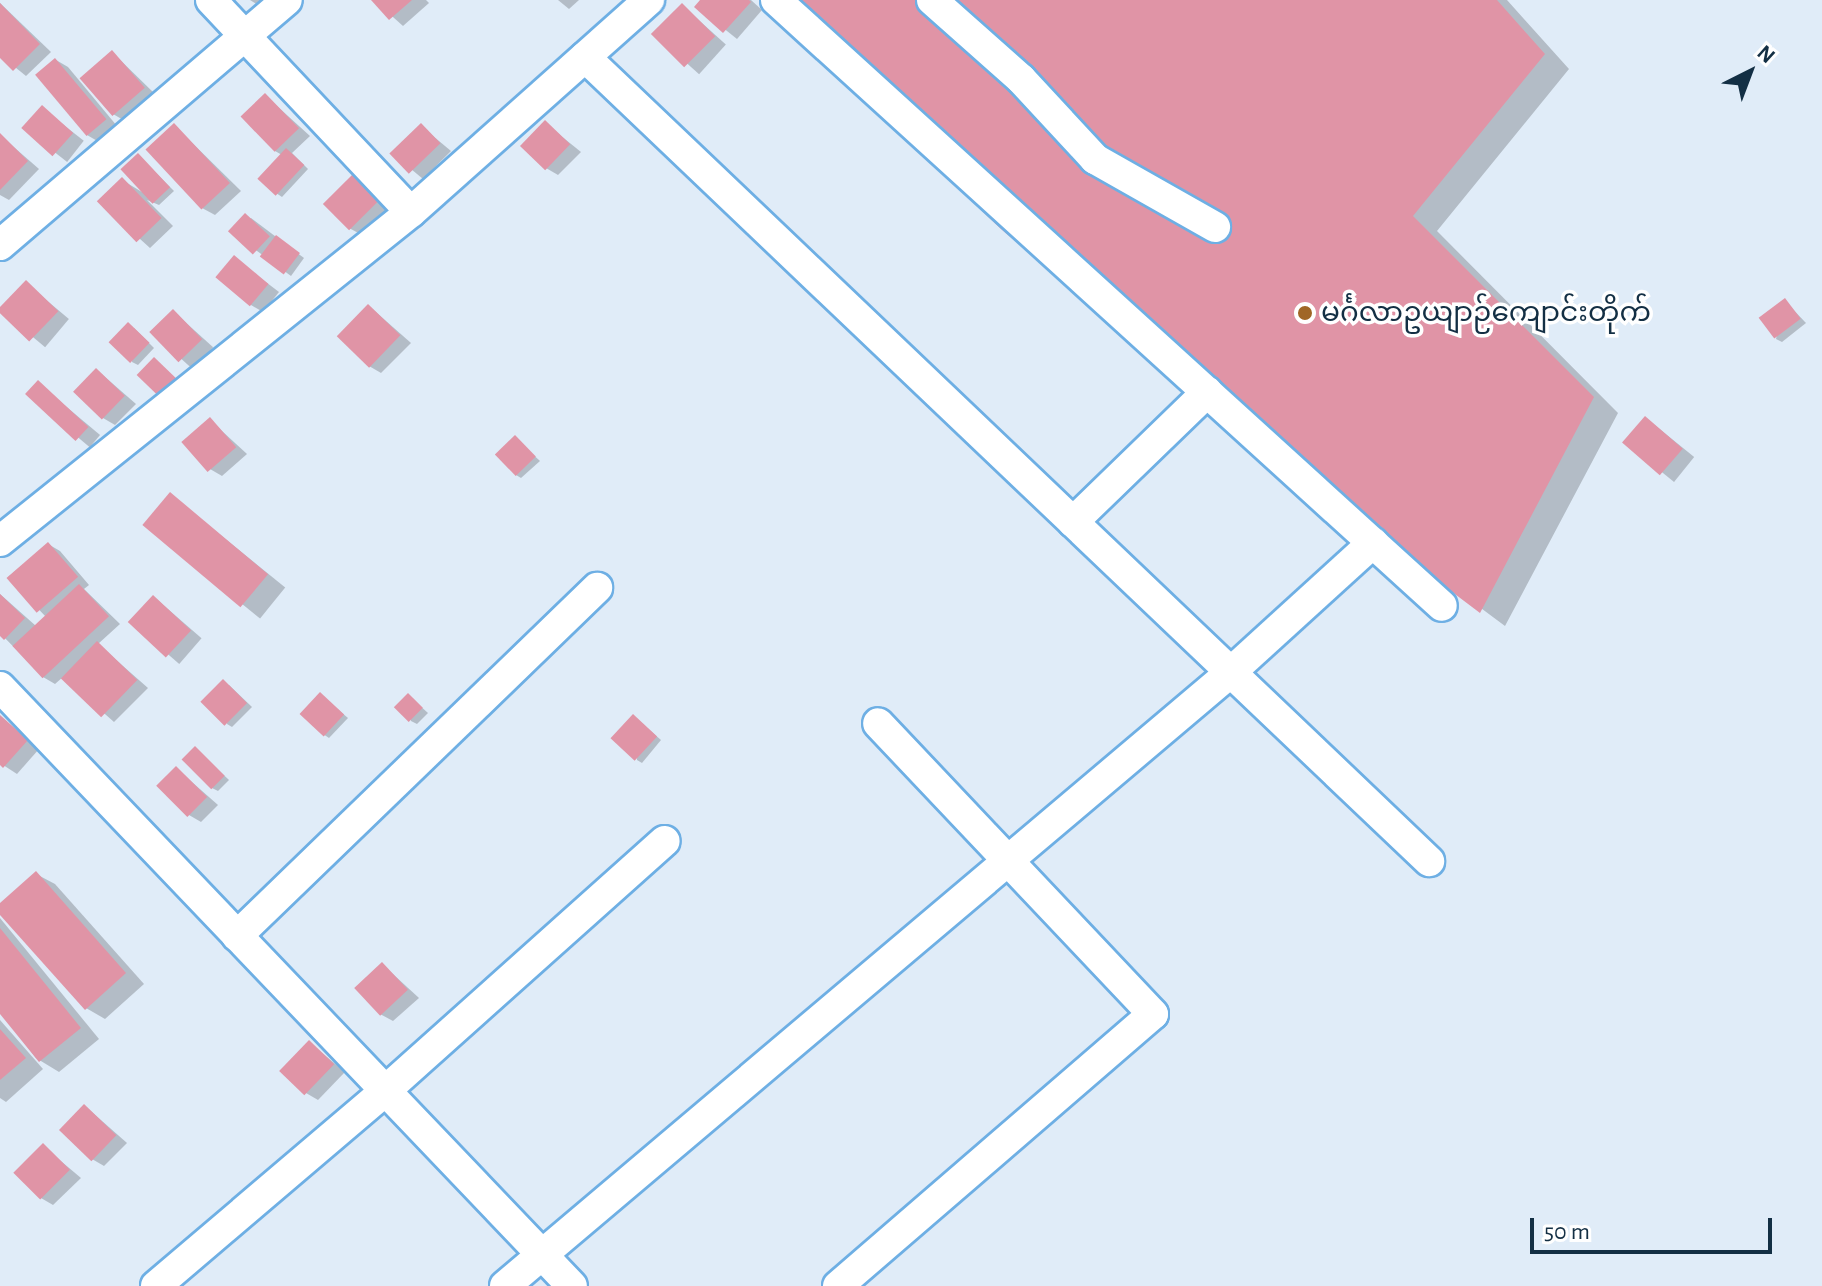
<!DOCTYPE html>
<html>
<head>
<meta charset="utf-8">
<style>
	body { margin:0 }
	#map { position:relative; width:1822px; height:1286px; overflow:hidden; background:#e0ecf8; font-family:"Alegreya Sans","Noto Sans Myanmar",sans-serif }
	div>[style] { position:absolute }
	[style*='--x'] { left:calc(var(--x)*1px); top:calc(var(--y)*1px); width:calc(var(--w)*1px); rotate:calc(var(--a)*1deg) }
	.shadow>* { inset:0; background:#0003; transform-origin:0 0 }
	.building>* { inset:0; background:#e094a6; transform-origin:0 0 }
	.roads { filter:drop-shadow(2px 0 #6eafe4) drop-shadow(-2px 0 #6eafe4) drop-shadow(0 2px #6eafe4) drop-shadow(0 -2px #6eafe4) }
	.street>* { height:30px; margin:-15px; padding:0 15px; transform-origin:15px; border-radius:15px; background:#fff }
	.dots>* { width:22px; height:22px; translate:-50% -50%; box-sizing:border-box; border:4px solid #fff; border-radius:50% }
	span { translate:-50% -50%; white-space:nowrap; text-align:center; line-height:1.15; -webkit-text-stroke:7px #fff; paint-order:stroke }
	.poi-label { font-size:28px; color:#132f44 }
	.left { translate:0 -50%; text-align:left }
	.north { position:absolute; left:1710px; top:32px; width:80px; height:80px; -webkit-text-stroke:6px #fff; paint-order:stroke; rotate:42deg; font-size:22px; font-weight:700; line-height:32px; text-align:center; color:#132f44 }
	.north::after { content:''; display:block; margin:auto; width:28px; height:36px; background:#132f44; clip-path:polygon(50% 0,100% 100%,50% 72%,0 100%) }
	.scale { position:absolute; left:1530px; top:1218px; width:242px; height:36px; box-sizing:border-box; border:4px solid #132f44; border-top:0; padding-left:10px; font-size:24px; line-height:28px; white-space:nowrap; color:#132f44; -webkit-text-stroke:6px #fff; paint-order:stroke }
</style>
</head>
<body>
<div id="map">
	<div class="shadow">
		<div style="clip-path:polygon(250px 0,264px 0,258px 5px)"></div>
		<div style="clip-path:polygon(374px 0,426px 0,429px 3px,403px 26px)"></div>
		<div style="clip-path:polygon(558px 0,579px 0,569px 9px)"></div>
		<div style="clip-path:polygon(703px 0,751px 0,762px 10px,737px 39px,697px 7px)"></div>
		<div style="clip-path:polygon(775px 0,1507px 0,1569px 69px,1437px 231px,1618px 413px,1505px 626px,1220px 414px)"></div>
		<div style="clip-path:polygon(0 3px,51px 52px,26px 76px,0 55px)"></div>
		<div style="left:682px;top:5px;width:59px;height:40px;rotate:42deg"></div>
		<div style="clip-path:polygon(112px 52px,156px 95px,125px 121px,113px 114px)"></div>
		<div style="clip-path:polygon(56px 60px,68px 67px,117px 126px,99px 142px,87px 135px)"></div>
		<div style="clip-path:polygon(266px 96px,310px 136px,292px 153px,308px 169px,282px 197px,276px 193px,282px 155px,275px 151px)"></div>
		<div style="left:42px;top:108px;width:53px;height:27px;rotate:38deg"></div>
		<div style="clip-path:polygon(545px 123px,581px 152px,558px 175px,546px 168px)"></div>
		<div style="clip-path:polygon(174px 125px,241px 191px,215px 215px,202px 208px)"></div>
		<div style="clip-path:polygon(421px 126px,451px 151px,423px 179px,393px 154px)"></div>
		<div style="clip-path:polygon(0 135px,39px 169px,9px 200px,0 195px)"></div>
		<div style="clip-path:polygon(138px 155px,174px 191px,159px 205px,147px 200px,173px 226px,150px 248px,99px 202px,122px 180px,142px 192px)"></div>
		<div style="clip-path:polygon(367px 182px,391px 207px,362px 235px,349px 228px)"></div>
		<div style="clip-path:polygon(251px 218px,304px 258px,291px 276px,230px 231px)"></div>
		<div style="clip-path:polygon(234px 258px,279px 292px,263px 312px,251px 305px)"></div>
		<div style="left:26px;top:283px;width:56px;height:37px;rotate:40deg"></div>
		<div style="clip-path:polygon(1785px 301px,1806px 323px,1782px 342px,1776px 339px)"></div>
		<div style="clip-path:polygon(369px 306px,411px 343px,381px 373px,369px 366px)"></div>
		<div style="left:173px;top:311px;width:54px;height:30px;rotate:42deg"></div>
		<div style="clip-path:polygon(134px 328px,154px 348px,138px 365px,132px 362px)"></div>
		<div style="clip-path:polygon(97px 370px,136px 404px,115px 425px,103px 418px)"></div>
		<div style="left:38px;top:383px;width:81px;height:16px;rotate:40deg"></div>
		<div style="left:1646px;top:418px;width:62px;height:32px;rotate:39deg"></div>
		<div style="clip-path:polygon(210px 420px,247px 454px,222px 476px,210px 469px)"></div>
		<div style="clip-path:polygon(515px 438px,540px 461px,521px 478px,516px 475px)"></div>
		<div style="left:171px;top:495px;width:147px;height:40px;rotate:39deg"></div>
		<div style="clip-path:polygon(48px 544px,60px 551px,89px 585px,84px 589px,120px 624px,98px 644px,148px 688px,114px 722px,63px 677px,55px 684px,43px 677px,0 633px,0 594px,36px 626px,46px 617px,8px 577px)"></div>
		<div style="left:154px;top:597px;width:63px;height:34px;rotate:41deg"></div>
		<div style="clip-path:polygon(229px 685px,252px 707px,232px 727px,227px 724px)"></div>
		<div style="clip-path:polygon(321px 695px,348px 718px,329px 738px,323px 734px)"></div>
		<div style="clip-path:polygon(408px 695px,428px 713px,417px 724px,411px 721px)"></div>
		<div style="clip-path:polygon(0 716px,39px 749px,17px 774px,0 763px)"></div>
		<div style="clip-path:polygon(638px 720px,661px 740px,642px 763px,637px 760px)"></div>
		<div style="clip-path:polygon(195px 748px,229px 780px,218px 791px,212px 788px)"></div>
		<div style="clip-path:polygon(176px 768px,218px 805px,201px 822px,189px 815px)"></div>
		<div style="clip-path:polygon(36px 874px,55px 884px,144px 984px,105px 1019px,86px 1008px,0 912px,0 906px)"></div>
		<div style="clip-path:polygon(0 918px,99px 1039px,59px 1072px,36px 1058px,0 1011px)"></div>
		<div style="clip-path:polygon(382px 964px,419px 998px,393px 1021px,380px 1014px)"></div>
		<div style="clip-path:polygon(0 1020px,43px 1069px,6px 1102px,0 1098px)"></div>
		<div style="clip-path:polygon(309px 1042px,345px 1072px,318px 1100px,306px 1093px)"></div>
		<div style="clip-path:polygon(85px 1106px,127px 1143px,104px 1166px,92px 1159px)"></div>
		<div style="clip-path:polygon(43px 1146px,81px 1178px,53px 1205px,41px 1198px)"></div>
	</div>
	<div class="building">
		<div style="clip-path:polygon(371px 0,412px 0,389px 20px)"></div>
		<div style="clip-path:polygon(700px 0,749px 0,751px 2px,723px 33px,694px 7px)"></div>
		<div style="clip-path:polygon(772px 0,1497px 0,1545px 54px,1413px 216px,1594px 397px,1480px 613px,1219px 416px,1001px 229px,800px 39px)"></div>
		<div style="clip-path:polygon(0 3px,40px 44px,13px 71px,0 58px)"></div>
		<div style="left:682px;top:3px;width:47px;height:44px;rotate:45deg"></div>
		<div style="left:112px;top:50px;width:50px;height:43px;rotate:49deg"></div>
		<div style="left:55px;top:58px;width:80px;height:26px;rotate:50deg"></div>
		<div style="left:265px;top:93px;width:49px;height:34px;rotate:46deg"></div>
		<div style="left:42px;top:105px;width:42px;height:31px;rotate:42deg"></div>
		<div style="left:545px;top:120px;width:35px;height:36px;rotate:44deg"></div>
		<div style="left:174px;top:123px;width:82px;height:39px;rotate:47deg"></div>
		<div style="left:421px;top:123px;width:28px;height:44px;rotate:46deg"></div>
		<div style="clip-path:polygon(0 133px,28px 161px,0 190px)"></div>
		<div style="left:286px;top:148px;width:25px;height:42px;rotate:43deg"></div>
		<div style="left:138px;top:153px;width:47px;height:24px;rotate:47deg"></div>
		<div style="left:354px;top:173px;width:37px;height:44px;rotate:45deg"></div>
		<div style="left:122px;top:177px;width:57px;height:35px;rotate:46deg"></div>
		<div style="left:245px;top:213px;width:34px;height:25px;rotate:43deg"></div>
		<div style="left:276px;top:235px;width:30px;height:27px;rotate:37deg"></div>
		<div style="left:234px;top:255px;width:45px;height:29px;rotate:40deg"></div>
		<div style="left:26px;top:280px;width:45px;height:42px;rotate:44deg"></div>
		<div style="left:1785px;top:298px;width:26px;height:33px;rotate:53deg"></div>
		<div style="left:368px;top:304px;width:45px;height:45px;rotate:44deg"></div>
		<div style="left:173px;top:309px;width:42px;height:33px;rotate:46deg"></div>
		<div style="left:128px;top:322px;width:30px;height:28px;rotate:44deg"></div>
		<div style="left:154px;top:357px;width:35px;height:25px;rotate:44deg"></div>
		<div style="left:96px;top:368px;width:40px;height:33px;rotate:44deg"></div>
		<div style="left:38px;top:380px;width:69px;height:19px;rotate:43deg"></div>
		<div style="left:1645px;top:416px;width:50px;height:35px;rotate:41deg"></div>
		<div style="left:210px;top:417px;width:40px;height:38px;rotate:49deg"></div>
		<div style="left:515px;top:435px;width:30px;height:28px;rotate:46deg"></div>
		<div style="left:170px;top:492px;width:128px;height:43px;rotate:40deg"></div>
		<div style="left:48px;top:542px;width:46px;height:55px;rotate:49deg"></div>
		<div style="left:79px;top:584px;width:44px;height:91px;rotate:47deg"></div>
		<div style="clip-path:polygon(0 594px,25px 618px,4px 640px,0 636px)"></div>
		<div style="left:153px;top:595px;width:52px;height:37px;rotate:43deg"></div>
		<div style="left:97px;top:641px;width:56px;height:52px;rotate:44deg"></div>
		<div style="left:223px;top:679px;width:34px;height:32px;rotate:45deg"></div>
		<div style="left:320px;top:692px;width:33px;height:30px;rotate:43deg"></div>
		<div style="left:408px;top:693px;width:21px;height:20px;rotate:45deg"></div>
		<div style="left:633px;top:714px;width:33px;height:33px;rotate:43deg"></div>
		<div style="clip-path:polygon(0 715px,28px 740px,3px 768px,0 765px)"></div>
		<div style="left:195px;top:746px;width:42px;height:19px;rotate:45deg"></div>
		<div style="left:176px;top:766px;width:44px;height:28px;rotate:45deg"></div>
		<div style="clip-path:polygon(36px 871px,126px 973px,85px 1010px,0 915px,0 903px)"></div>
		<div style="clip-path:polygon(0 928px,81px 1028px,39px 1062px,0 1014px)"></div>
		<div style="left:382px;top:962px;width:38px;height:38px;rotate:47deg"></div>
		<div style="clip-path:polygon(0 1029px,26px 1058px,0 1080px)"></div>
		<div style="left:309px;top:1040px;width:35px;height:43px;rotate:44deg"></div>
		<div style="left:84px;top:1104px;width:45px;height:36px;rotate:44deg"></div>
		<div style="left:43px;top:1143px;width:38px;height:42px;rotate:45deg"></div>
	</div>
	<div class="roads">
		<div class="street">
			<div style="--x:211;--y:0;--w:291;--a:46.7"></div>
			<div style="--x:776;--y:0;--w:900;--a:42.3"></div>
			<div style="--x:932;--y:0;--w:119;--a:41.6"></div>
			<div style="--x:1021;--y:79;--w:109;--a:47.2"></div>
			<div style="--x:1095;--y:159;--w:138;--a:29.5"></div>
			<div style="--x:585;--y:57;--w:1166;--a:43.61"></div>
			<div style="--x:0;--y:245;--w:377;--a:-40.5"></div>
			<div style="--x:1073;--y:522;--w:187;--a:-44.1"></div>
			<div style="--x:0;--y:541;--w:526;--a:-38.68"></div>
			<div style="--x:411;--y:212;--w:319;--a:-41.7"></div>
			<div style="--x:0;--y:687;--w:828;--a:46.32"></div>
			<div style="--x:237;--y:936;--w:501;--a:-44.03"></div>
			<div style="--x:156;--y:1286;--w:301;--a:-40.4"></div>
			<div style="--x:385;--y:1091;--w:375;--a:-41.8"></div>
			<div style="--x:505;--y:1286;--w:951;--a:-40.22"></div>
			<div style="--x:1231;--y:672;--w:192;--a:-42.3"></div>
			<div style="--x:838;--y:1286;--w:416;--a:-40.8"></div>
			<div style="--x:1153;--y:1014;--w:400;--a:-133.4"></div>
		</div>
	</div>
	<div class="dots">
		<div style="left:1305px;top:313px;background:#a06626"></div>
	</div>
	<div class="poi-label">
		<span class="left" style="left:1321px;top:313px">မင်္ဂလာဥယျာဉ်ကျောင်းတိုက်</span>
	</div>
	<div class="north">N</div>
	<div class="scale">50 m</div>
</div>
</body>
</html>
